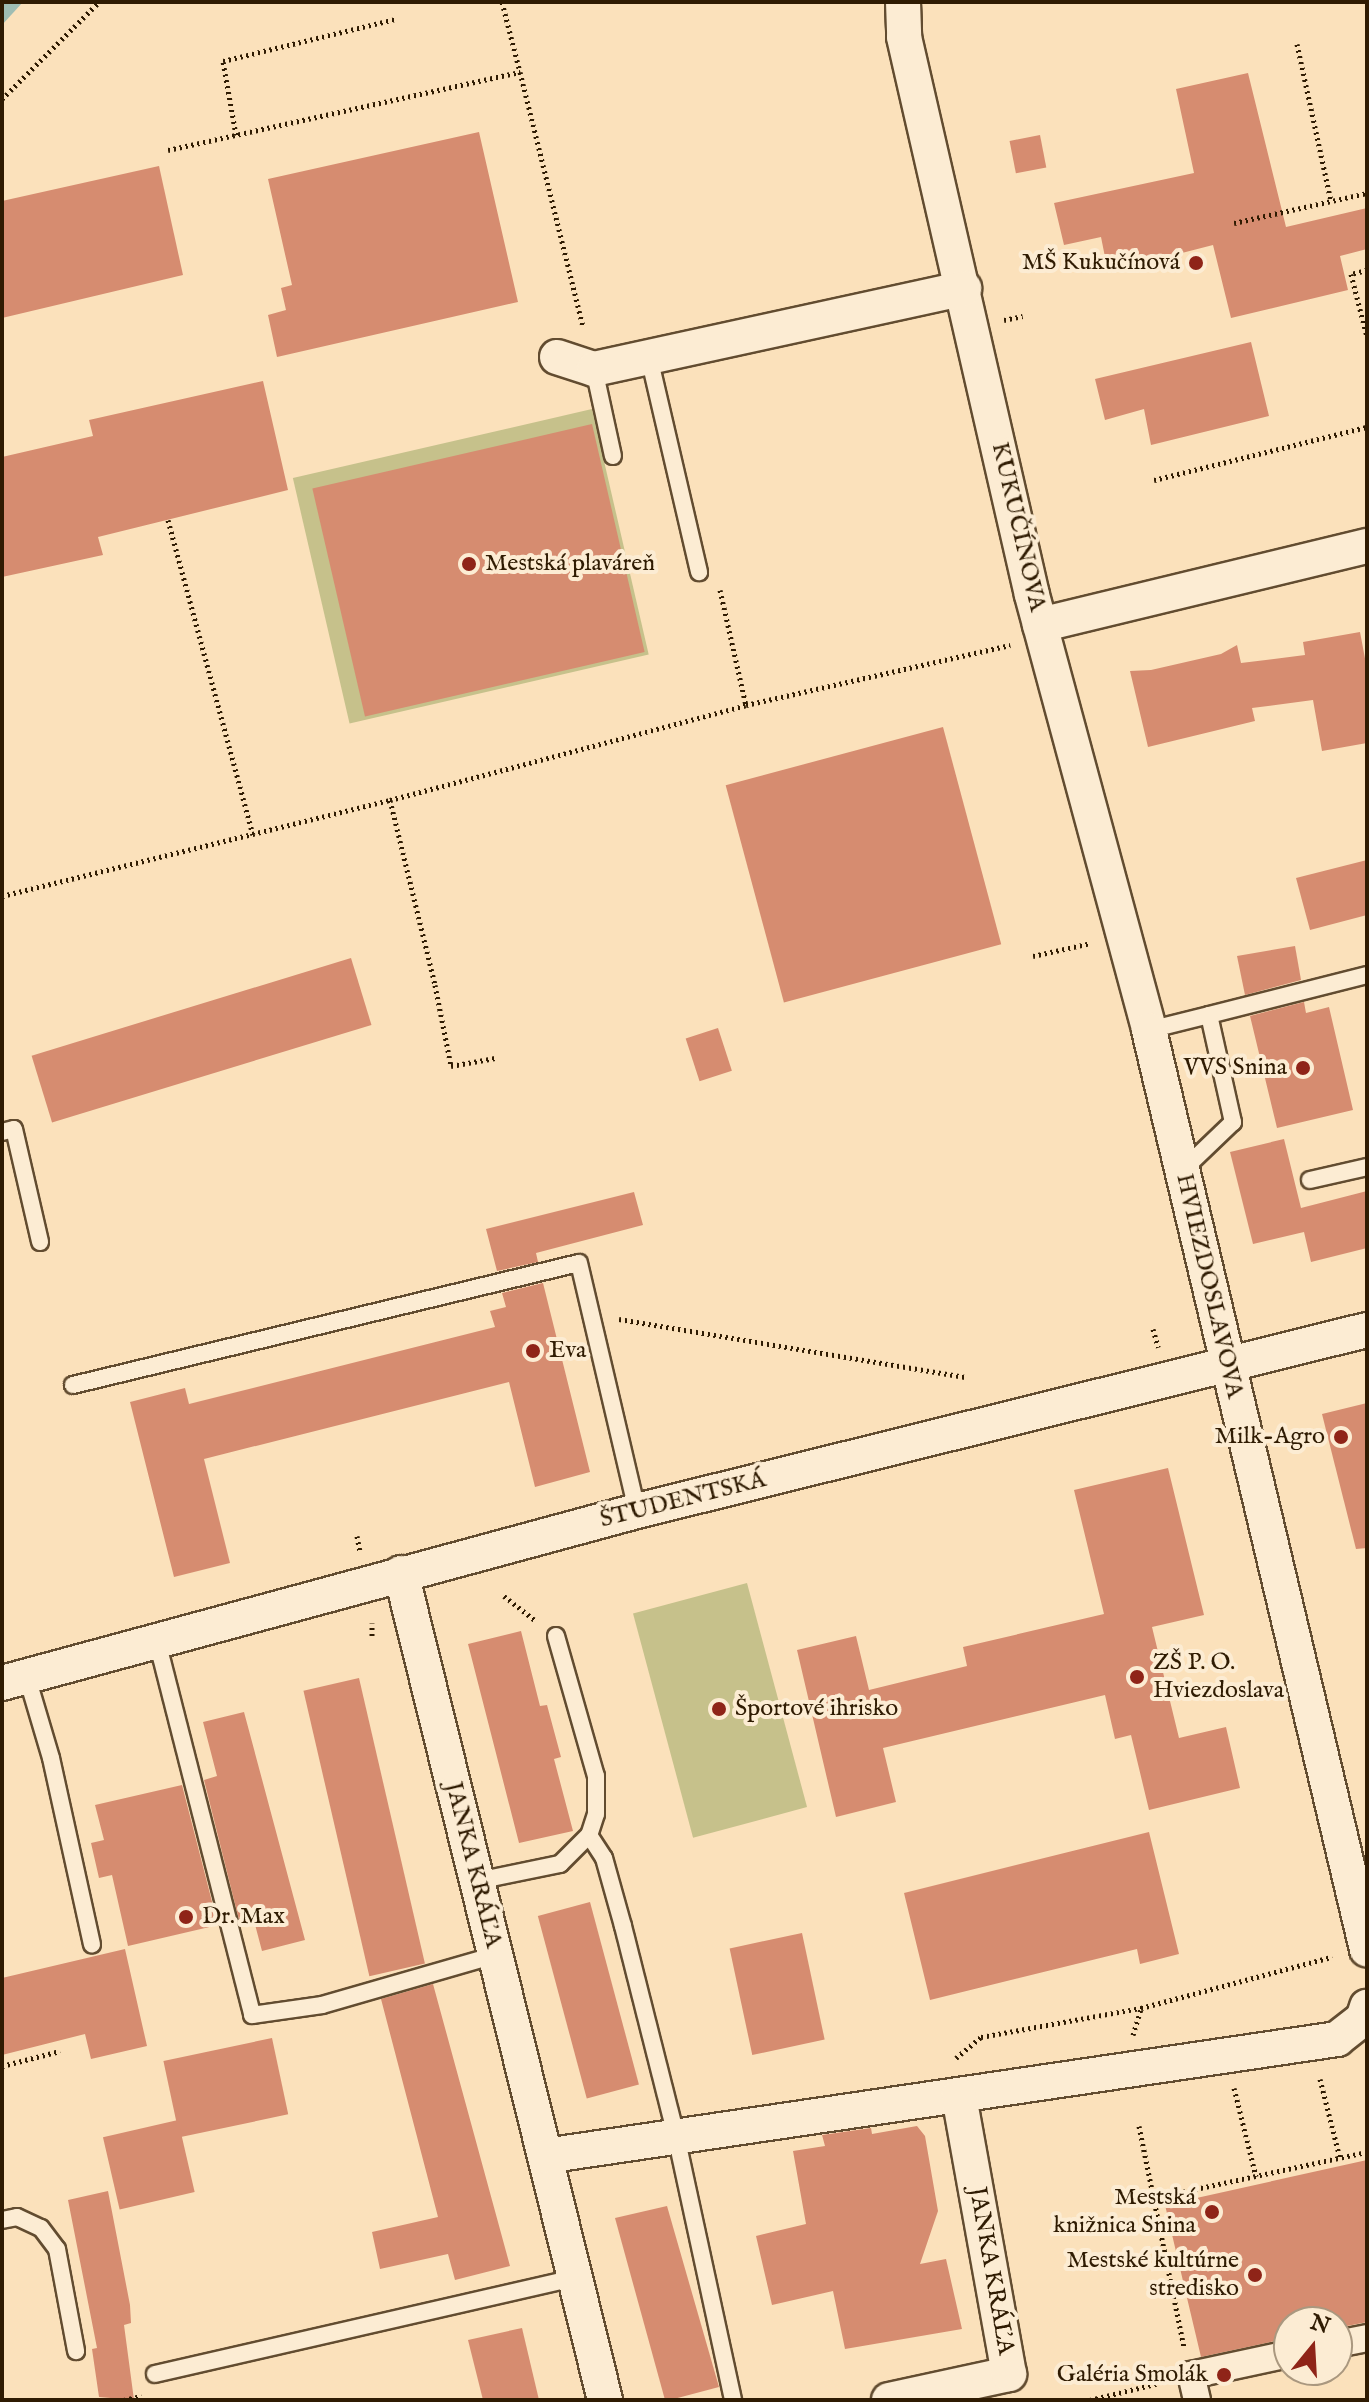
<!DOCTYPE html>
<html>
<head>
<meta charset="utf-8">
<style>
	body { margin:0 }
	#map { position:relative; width:1369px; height:2402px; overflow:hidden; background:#fbe1bb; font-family:"IM FELL English",serif }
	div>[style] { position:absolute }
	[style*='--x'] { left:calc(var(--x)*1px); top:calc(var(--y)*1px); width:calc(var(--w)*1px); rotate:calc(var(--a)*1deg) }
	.green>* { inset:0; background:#c6c18b; transform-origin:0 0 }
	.water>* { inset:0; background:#9fbdb3 }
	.building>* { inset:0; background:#d68c70; transform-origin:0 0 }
	.path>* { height:5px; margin-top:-2.5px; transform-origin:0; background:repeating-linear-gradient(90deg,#2f1b02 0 2px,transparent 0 6px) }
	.roads { filter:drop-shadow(2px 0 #624c30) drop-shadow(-2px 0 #624c30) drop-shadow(0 2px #624c30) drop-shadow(0 -2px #624c30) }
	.service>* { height:16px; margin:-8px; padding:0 8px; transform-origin:8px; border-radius:8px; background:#fcecd3 }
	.pedestrian>* { height:26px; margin:-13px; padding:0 13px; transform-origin:13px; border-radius:13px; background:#fcecd3 }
	.minor>* { height:34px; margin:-17px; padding:0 17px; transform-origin:17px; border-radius:17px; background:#fcecd3 }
	.dots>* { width:22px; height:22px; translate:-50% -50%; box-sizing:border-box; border:4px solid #fcecd3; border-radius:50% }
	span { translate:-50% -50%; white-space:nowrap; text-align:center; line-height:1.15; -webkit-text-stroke:8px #fcecd3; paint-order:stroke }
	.poi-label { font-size:24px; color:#2f1b02 }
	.right { translate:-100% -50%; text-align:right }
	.left { translate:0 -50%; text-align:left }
	.street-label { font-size:24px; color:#2f1b02 }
	.frame { position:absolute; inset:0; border:4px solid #2f1b02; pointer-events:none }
	.north { position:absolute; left:1273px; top:2306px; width:80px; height:80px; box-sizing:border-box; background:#fcecd3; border:2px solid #aa987f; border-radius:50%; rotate:18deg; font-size:22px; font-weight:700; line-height:32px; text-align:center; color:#2f1b02 }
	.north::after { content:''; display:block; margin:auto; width:28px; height:36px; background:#8f2418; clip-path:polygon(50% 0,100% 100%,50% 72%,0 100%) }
</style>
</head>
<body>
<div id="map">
	<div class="green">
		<div style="left:592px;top:409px;width:252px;height:307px;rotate:77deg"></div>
		<div style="left:747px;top:1583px;width:232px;height:118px;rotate:75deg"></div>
	</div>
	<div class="water">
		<div style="clip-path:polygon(2px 2px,23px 2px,2px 25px)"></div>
	</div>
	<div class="building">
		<div style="clip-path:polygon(1248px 73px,1286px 227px,1367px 208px,1367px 249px,1340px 256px,1348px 290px,1231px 318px,1213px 245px,1108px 272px,1101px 237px,1064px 245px,1054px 203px,1194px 173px,1176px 89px)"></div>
		<div style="clip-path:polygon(479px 132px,518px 302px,277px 357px,268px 315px,286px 310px,281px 288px,292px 285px,268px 179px)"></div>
		<div style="left:1040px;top:135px;width:33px;height:31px;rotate:79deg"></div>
		<div style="clip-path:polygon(159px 166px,183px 275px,2px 318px,2px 201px)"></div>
		<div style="clip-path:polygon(1251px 342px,1269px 416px,1151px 445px,1144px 409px,1105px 420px,1095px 379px)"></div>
		<div style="clip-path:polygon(263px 381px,288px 490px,98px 537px,103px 555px,2px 577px,2px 457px,93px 436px,89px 420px)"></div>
		<div style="left:592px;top:424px;width:234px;height:287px;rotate:77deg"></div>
		<div style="clip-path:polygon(1360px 632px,1367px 669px,1367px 743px,1322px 751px,1313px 700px,1252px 708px,1255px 721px,1148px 747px,1130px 671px,1151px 670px,1221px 654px,1237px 645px,1241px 663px,1305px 655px,1303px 642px)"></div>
		<div style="left:943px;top:727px;width:225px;height:225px;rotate:75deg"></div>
		<div style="clip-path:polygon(1367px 860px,1367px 915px,1310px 930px,1296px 878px)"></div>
		<div style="clip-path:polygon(1295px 946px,1301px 980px,1245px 995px,1237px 956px)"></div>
		<div style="left:351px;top:958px;width:70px;height:334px;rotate:73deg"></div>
		<div style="clip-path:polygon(1304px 1002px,1306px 1013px,1329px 1007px,1353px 1110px,1277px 1128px,1250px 1016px)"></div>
		<div style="left:718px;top:1028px;width:45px;height:34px;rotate:72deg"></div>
		<div style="clip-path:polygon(1284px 1139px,1301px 1208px,1367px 1191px,1367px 1248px,1311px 1262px,1304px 1232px,1253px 1244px,1230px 1152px)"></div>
		<div style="clip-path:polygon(634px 1192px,643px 1225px,536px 1253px,538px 1262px,497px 1271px,486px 1229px)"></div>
		<div style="clip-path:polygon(543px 1283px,590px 1472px,535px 1487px,509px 1382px,204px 1459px,230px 1563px,174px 1577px,130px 1402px,185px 1388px,189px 1404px,495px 1327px,490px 1311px,506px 1307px,502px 1293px)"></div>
		<div style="clip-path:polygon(1367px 1403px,1367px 1548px,1356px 1549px,1322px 1414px)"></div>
		<div style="clip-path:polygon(1168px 1468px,1204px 1615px,1152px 1627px,1179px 1738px,1226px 1727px,1240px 1788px,1149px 1810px,1131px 1735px,1115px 1739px,1105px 1695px,883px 1748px,896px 1802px,836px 1817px,797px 1650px,856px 1636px,869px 1690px,967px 1666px,963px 1647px,1104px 1614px,1074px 1490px)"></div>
		<div style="clip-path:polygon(521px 1631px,540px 1706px,547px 1705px,561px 1757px,554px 1759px,573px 1831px,519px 1843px,468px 1644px)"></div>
		<div style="left:359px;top:1678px;width:293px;height:57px;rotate:77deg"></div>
		<div style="clip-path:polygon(244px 1712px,305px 1940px,262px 1951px,253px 1917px,239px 1920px,204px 1780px,217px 1776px,203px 1722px)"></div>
		<div style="clip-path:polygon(182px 1785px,218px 1925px,128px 1946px,112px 1875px,99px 1878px,91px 1843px,104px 1840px,95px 1805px)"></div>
		<div style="clip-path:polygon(1149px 1832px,1179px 1954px,1140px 1964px,1137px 1949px,930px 2000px,904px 1893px)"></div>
		<div style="left:590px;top:1902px;width:189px;height:54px;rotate:75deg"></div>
		<div style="left:802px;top:1933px;width:109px;height:74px;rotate:78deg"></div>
		<div style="clip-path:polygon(125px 1949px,147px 2046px,91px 2059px,85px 2034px,2px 2055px,2px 1978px)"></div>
		<div style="clip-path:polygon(433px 1984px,510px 2266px,455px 2280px,448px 2254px,380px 2269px,372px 2232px,438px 2217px,381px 1999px)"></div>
		<div style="left:272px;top:2038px;width:78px;height:111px;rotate:78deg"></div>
		<div style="left:178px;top:2120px;width:74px;height:77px;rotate:77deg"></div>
		<div style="clip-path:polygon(917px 2126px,925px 2136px,938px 2211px,920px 2264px,946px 2259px,962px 2329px,845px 2349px,833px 2291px,772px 2305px,756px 2236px,806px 2224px,793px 2151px,825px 2146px,822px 2135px,871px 2128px,872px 2134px)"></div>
		<div style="clip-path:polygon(1367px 2160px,1367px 2322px,1337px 2328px,1337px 2322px,1289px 2322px,1289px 2338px,1201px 2357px,1165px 2205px)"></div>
		<div style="clip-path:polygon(108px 2191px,130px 2305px,131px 2323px,124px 2325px,134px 2400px,99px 2397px,92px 2349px,97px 2348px,68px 2200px)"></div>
		<div style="clip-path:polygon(667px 2206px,719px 2387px,670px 2400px,665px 2400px,615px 2218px)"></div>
		<div style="clip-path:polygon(522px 2328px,539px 2400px,483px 2400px,468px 2340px)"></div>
	</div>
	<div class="path">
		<div style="--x:502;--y:2;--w:72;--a:75.6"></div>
		<div style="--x:1297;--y:44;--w:161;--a:77.8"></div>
		<div style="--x:2;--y:99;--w:137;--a:-45"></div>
		<div style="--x:236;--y:135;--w:75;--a:-100"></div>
		<div style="--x:223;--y:61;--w:177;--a:-13.7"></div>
		<div style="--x:168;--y:150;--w:361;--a:-12.5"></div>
		<div style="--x:520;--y:72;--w:263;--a:76.1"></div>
		<div style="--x:1234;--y:223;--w:136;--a:-12.7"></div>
		<div style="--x:1367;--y:270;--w:16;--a:166"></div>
		<div style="--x:1351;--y:274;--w:65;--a:75.7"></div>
		<div style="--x:1004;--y:320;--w:19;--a:-12"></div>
		<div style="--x:1154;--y:480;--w:219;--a:-14"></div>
		<div style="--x:168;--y:520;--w:326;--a:74.9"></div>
		<div style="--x:720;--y:590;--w:118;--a:77.3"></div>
		<div style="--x:390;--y:800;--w:190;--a:76.3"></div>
		<div style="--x:435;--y:985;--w:83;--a:78.8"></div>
		<div style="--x:451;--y:1066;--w:45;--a:-10.3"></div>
		<div style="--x:2;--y:896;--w:400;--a:-13.9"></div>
		<div style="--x:390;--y:800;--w:368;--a:-14.9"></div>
		<div style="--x:746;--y:705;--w:271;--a:-12.8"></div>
		<div style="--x:1033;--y:956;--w:59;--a:-12.6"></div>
		<div style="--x:619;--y:1319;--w:351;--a:9.5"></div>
		<div style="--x:1153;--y:1329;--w:19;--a:74"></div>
		<div style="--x:357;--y:1536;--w:15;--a:79"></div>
		<div style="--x:504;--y:1596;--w:41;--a:38"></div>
		<div style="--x:372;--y:1636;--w:13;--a:-90"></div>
		<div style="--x:1133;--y:2035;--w:28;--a:-73"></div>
		<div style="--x:1141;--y:2008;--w:198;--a:-15"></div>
		<div style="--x:956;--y:2058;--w:33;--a:-40"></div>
		<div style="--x:981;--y:2037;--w:163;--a:-10.3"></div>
		<div style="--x:2;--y:2066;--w:60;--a:-14.5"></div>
		<div style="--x:1320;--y:2079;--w:81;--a:75.8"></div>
		<div style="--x:1234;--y:2088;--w:91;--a:76"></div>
		<div style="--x:1139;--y:2126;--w:226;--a:78.5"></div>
		<div style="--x:1154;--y:2198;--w:218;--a:-12.2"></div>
		<div style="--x:124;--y:2400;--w:18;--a:-13"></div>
		<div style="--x:1090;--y:2400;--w:71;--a:-13.8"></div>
	</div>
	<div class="roads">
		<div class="service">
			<div style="--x:649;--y:357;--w:221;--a:76.9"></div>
			<div style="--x:594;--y:369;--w:89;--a:77.7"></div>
			<div style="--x:1209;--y:1015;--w:163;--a:-14.2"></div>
			<div style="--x:1149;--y:1030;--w:62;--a:-14"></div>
			<div style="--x:1209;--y:1015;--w:110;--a:77.4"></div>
			<div style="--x:1233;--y:1122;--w:69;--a:136.2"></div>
			<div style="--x:2;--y:1132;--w:12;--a:-14"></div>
			<div style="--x:14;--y:1129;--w:116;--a:77"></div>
			<div style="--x:1310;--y:1180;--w:58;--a:-12.8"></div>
			<div style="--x:73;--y:1385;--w:520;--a:-13.56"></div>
			<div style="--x:579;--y:1263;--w:255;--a:76.8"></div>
			<div style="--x:556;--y:1636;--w:146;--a:74.1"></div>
			<div style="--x:596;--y:1776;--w:38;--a:90"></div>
			<div style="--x:596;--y:1814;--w:22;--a:108"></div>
			<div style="--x:589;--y:1835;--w:27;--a:57"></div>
			<div style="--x:604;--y:1858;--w:71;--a:74.4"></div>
			<div style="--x:623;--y:1926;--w:217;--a:75.8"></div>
			<div style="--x:676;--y:2136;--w:270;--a:77.8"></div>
			<div style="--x:157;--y:1641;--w:386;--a:75.7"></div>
			<div style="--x:252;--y:2015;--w:71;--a:-8.1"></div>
			<div style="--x:322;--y:2005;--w:180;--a:-16.1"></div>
			<div style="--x:27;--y:1677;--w:84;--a:73.5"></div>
			<div style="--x:51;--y:1758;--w:191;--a:77.6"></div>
			<div style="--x:477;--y:1881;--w:85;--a:-11.6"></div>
			<div style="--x:560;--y:1864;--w:41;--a:-45"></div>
			<div style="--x:2;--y:2220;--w:15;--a:-11"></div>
			<div style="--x:17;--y:2217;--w:26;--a:25"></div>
			<div style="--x:41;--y:2228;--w:26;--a:53"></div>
			<div style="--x:57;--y:2249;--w:104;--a:79.4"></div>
			<div style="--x:155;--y:2374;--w:431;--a:-12.9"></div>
		</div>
		<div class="pedestrian">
			<div style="--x:1337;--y:2344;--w:31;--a:-11"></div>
			<div style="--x:1197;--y:2400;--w:26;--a:-103"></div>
			<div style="--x:1191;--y:2375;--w:100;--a:-12.1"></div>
		</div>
		<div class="minor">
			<div style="--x:903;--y:2;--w:35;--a:88"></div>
			<div style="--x:904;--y:37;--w:572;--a:77.08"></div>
			<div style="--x:1032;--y:595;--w:450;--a:74.9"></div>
			<div style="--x:1149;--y:1030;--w:945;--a:76.66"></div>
			<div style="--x:557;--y:357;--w:39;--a:18"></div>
			<div style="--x:594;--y:369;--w:379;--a:-12.3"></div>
			<div style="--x:1040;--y:625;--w:336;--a:-13.6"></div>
			<div style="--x:401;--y:1573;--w:852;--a:76.14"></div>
			<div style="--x:2;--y:1683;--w:658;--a:-15.16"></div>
			<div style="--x:637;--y:1511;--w:752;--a:-13.93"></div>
			<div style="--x:545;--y:2156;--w:801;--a:-8.4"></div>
			<div style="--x:1337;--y:2039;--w:33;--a:-38"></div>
			<div style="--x:1363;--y:2019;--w:13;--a:-72"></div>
			<div style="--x:889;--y:2400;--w:123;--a:-12.2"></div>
			<div style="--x:1009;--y:2374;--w:283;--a:-100.2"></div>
		</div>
	</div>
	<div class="dots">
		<div style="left:1196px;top:263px;background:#8f2418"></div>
		<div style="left:469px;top:564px;background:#8f2418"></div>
		<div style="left:1303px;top:1068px;background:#8f2418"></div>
		<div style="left:533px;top:1351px;background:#8f2418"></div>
		<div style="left:1341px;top:1437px;background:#8f2418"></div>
		<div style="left:1137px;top:1677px;background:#8f2418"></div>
		<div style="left:719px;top:1709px;background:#8f2418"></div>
		<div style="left:186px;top:1917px;background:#8f2418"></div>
		<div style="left:1212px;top:2212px;background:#8f2418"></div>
		<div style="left:1255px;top:2275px;background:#8f2418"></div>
		<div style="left:1224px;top:2375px;background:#8f2418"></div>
	</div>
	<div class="poi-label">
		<span class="right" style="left:1180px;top:263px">MŠ Kukučínová</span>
		<span class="left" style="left:485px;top:564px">Mestská plaváreň</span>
		<span class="right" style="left:1287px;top:1068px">VVS Snina</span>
		<span class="left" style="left:549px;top:1351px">Eva</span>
		<span class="right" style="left:1325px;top:1437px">Milk-Agro</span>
		<span class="left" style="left:1153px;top:1677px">ZŠ P. O.<br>Hviezdoslava</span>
		<span class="left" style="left:735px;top:1709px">Športové ihrisko</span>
		<span class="left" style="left:202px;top:1917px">Dr. Max</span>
		<span class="right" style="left:1196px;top:2212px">Mestská<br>knižnica Snina</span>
		<span class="right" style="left:1239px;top:2275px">Mestské kultúrne<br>stredisko</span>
		<span class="right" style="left:1208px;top:2375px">Galéria Smolák</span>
	</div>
	<div class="street-label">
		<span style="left:1018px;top:527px;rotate:77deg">KUKUČÍNOVA</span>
		<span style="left:1209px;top:1286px;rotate:77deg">HVIEZDOSLAVOVA</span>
		<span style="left:683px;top:1500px;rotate:-14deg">ŠTUDENTSKÁ</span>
		<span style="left:473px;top:1865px;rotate:76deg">JANKA KRÁĽA</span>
		<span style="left:991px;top:2271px;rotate:80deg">JANKA KRÁĽA</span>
	</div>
	<div class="frame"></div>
	<div class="north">N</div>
</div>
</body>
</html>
